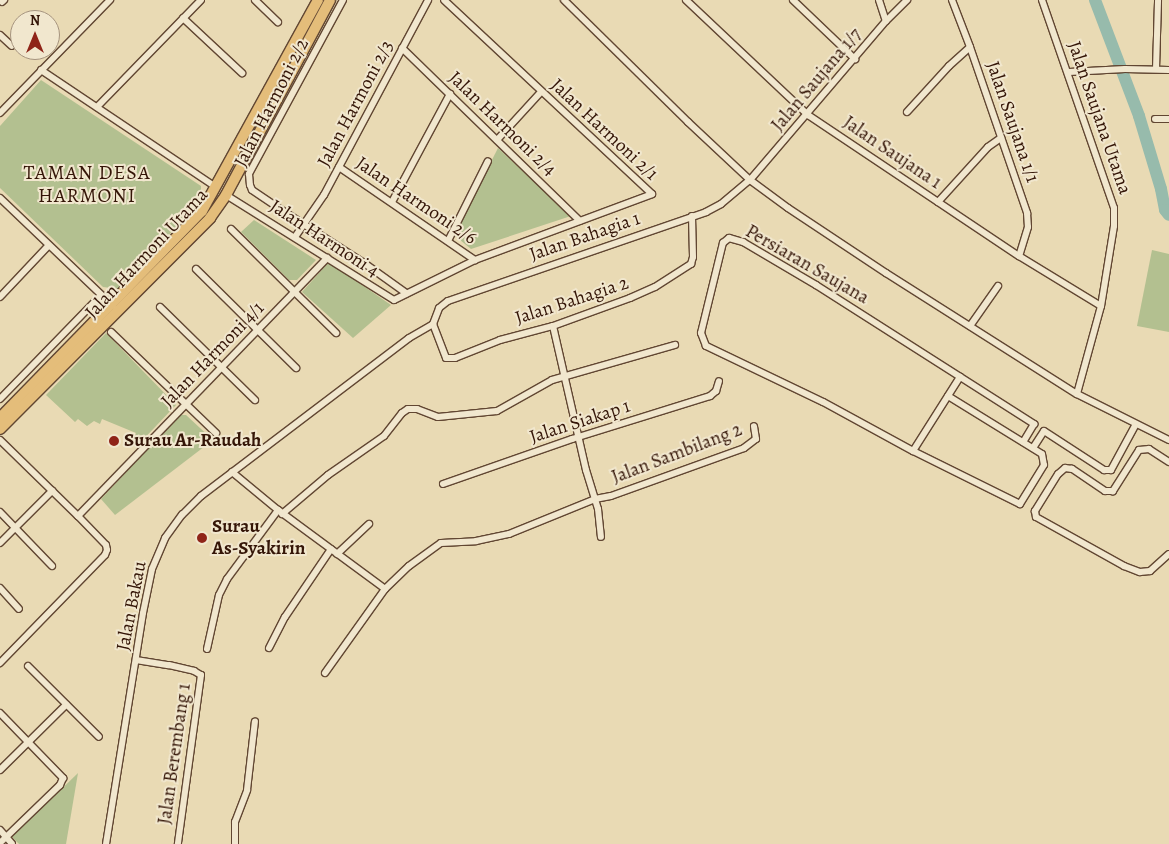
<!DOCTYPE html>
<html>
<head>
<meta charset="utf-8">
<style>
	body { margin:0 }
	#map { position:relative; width:1169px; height:844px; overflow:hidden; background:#e9dab4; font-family:Alegreya,serif }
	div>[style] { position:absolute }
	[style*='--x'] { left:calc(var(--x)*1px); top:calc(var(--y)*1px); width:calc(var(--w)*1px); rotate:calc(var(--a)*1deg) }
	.green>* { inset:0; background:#b3c090 }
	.river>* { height:12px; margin:-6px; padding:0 6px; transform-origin:6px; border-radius:6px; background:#97bbac }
	.roads { filter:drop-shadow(1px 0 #614632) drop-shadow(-1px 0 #614632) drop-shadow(0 1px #614632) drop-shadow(0 -1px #614632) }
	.minor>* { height:6px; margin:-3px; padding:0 3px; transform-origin:3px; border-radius:3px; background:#f1e7ce }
	.primary>* { height:10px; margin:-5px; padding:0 5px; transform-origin:5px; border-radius:5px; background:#e4bd7a }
	.dots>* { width:14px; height:14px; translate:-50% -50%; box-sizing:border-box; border:2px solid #f1e7ce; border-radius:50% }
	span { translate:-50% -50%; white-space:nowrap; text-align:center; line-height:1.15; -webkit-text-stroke:4px #f1e7ce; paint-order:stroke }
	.street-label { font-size:19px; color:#341507 }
	.poi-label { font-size:19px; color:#341507; font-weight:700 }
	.left { translate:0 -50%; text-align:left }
	.neighbourhood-label { font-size:20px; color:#341507; letter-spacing:1px }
	.north { position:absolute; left:10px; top:10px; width:50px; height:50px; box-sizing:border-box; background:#f1e7ce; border:1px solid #a5937e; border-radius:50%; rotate:0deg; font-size:14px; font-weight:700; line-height:20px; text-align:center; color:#341507 }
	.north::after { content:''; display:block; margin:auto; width:18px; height:22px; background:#8f2418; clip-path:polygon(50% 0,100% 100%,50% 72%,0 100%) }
</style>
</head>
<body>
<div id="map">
	<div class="green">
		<div style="clip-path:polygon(41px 80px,201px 186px,201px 200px,119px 289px,103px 287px,0 188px,0 126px)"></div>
		<div style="clip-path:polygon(498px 148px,571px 216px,471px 249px,454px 235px)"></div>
		<div style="clip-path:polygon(254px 220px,316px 260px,297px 280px,289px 280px,241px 232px)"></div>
		<div style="clip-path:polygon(1152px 250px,1169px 254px,1169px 332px,1137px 326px)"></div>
		<div style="clip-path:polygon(329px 262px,391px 305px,353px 338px,302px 292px)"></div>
		<div style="clip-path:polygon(106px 333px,176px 405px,136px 447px,131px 442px,136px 433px,102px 419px,100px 424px,94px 421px,87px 426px,78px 419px,75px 422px,46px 395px)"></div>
		<div style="clip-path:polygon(180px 415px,186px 415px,213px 440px,115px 515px,101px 499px)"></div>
		<div style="clip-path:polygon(78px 773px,66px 844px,19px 844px,12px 837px)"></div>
	</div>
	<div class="river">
		<div style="--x:1095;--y:0;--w:124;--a:69.2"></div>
		<div style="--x:1139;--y:116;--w:76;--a:73.2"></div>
		<div style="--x:1161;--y:189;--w:21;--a:79"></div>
		<div style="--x:1165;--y:210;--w:6;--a:51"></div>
	</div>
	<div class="roads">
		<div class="minor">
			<div style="--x:255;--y:0;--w:32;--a:44"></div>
			<div style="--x:343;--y:0;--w:198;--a:118.4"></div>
			<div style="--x:249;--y:174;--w:11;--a:85"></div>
			<div style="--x:250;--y:185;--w:5;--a:68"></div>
			<div style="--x:252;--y:190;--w:30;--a:34"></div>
			<div style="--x:277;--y:207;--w:103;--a:32.8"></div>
			<div style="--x:364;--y:263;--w:52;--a:35.5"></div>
			<div style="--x:564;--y:0;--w:174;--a:44.5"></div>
			<div style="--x:688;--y:122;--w:85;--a:43.1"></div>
			<div style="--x:750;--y:180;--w:47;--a:36.4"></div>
			<div style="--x:788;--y:208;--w:118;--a:33.6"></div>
			<div style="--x:886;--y:273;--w:226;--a:32.4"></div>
			<div style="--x:1077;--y:394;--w:103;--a:26.6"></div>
			<div style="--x:686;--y:0;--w:168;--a:43.3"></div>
			<div style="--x:808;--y:115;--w:254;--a:33.8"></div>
			<div style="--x:1019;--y:256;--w:96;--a:31.4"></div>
			<div style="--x:793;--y:0;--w:86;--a:43.6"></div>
			<div style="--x:879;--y:0;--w:22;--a:72"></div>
			<div style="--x:952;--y:0;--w:50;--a:69"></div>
			<div style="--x:970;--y:47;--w:176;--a:71"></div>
			<div style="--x:1027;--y:213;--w:14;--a:86"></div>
			<div style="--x:1028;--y:227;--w:30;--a:107"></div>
			<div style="--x:1042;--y:0;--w:220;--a:70.9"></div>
			<div style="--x:1114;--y:208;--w:18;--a:90"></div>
			<div style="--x:1114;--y:226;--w:81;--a:99.2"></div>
			<div style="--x:1101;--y:306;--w:91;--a:105.3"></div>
			<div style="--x:2;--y:2;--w:3;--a:-45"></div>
			<div style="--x:183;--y:18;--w:81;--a:43"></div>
			<div style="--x:0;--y:35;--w:16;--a:43"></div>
			<div style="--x:402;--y:48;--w:248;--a:44.2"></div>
			<div style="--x:1156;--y:69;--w:69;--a:-88.3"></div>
			<div style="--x:41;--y:70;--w:211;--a:33.8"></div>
			<div style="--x:1069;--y:72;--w:56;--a:-3.1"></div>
			<div style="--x:1125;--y:69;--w:44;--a:1.3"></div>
			<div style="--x:97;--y:107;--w:149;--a:-45.8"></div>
			<div style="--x:907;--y:112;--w:62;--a:-47.6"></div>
			<div style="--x:949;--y:66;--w:28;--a:-42"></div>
			<div style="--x:0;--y:113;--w:158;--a:-45.8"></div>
			<div style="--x:1155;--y:119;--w:14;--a:0"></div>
			<div style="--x:497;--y:140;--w:65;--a:-47.5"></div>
			<div style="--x:339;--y:167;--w:165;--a:34.4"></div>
			<div style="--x:226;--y:195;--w:198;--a:32"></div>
			<div style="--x:394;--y:300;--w:90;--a:-26.3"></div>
			<div style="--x:475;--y:260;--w:189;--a:-20.4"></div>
			<div style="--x:652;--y:194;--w:284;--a:-137"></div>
			<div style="--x:0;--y:198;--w:156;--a:43.7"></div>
			<div style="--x:392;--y:202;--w:123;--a:-61.8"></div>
			<div style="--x:938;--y:202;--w:74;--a:-47.7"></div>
			<div style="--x:988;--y:147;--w:16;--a:-35"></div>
			<div style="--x:231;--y:229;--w:148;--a:44.7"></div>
			<div style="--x:295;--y:237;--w:51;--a:-55.4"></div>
			<div style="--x:324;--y:195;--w:221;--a:-61.9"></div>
			<div style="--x:448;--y:241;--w:89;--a:-63.4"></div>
			<div style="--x:196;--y:269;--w:141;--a:44.7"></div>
			<div style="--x:0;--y:297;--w:71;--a:-46.7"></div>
			<div style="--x:160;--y:307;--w:133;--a:44.4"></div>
			<div style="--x:433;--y:324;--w:17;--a:-69"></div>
			<div style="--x:439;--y:308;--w:11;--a:-38"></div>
			<div style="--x:448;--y:301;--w:273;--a:-19"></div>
			<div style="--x:706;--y:212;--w:17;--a:-28"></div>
			<div style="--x:721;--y:204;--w:38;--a:-40"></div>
			<div style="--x:750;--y:180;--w:209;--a:-49.5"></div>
			<div style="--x:886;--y:21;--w:30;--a:-45"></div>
			<div style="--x:433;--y:324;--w:36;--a:69"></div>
			<div style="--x:446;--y:358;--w:9;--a:0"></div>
			<div style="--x:455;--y:358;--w:48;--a:-21.8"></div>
			<div style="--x:500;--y:340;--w:55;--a:-14.8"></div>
			<div style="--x:553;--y:326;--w:82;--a:-20"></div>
			<div style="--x:630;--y:298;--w:27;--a:-24"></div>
			<div style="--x:655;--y:287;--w:43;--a:-32.6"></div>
			<div style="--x:691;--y:264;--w:7;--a:-74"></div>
			<div style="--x:693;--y:257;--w:41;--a:-91.4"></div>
			<div style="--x:553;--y:326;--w:148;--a:77.1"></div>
			<div style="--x:586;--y:470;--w:41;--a:72.9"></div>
			<div style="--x:598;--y:509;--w:28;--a:84"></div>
			<div style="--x:970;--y:326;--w:49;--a:-55"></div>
			<div style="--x:111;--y:332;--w:146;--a:43.9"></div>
			<div style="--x:948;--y:396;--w:110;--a:31.7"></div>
			<div style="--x:1042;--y:454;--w:11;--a:80"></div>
			<div style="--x:1044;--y:465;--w:46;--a:121.6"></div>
			<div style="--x:1020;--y:504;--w:119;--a:-153.6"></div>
			<div style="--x:913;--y:451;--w:102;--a:-151.4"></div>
			<div style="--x:823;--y:402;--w:130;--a:-154.4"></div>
			<div style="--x:706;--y:346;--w:14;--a:-111"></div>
			<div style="--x:701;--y:333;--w:93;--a:-76.3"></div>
			<div style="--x:723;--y:243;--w:8;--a:-40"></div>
			<div style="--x:729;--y:238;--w:15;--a:16"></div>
			<div style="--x:743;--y:242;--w:85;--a:30.5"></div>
			<div style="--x:816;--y:285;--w:259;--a:32.5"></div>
			<div style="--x:1034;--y:424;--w:21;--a:121"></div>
			<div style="--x:0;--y:399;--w:145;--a:-45.8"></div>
			<div style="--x:0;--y:440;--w:109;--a:44.3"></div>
			<div style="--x:78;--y:516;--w:40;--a:46"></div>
			<div style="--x:106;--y:545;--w:5;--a:79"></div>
			<div style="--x:107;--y:550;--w:5;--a:112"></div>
			<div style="--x:105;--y:555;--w:151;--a:134.2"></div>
			<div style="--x:1033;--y:448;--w:20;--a:-57"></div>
			<div style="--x:1044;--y:431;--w:72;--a:33"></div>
			<div style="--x:1104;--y:470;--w:7;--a:0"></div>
			<div style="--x:1111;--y:470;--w:52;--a:-61.5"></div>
			<div style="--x:913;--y:451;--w:88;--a:-57.6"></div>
			<div style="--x:1169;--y:462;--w:24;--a:-147"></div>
			<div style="--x:1149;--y:449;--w:10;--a:174"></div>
			<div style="--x:1139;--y:450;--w:49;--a:122.4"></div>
			<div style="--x:1113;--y:491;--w:8;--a:180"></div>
			<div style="--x:1105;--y:491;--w:40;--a:-146"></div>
			<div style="--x:1072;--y:469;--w:7;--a:-172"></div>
			<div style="--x:1065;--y:468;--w:9;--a:139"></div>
			<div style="--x:1058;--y:474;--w:44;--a:121.9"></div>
			<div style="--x:1035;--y:511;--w:6;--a:81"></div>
			<div style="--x:1036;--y:517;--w:101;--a:29.1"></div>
			<div style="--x:1124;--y:566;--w:17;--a:21"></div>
			<div style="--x:1140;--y:572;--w:10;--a:-6"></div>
			<div style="--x:1150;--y:571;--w:25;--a:-42"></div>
			<div style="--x:232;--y:472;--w:60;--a:39.6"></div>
			<div style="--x:278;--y:510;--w:133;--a:36.4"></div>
			<div style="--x:443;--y:484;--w:137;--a:-19.2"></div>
			<div style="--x:572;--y:439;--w:145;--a:-17.3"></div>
			<div style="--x:710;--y:396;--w:8;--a:-40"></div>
			<div style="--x:716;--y:391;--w:10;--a:-73"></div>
			<div style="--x:0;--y:512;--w:75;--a:46.1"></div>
			<div style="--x:282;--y:514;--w:60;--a:-40.3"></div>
			<div style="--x:328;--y:475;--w:68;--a:-34.9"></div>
			<div style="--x:384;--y:436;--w:29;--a:-52"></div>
			<div style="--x:402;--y:413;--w:7;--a:-34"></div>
			<div style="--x:408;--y:409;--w:9;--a:0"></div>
			<div style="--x:417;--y:409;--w:22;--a:21"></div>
			<div style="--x:438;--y:417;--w:59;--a:-5.8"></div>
			<div style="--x:497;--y:411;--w:63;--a:-29.4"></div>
			<div style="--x:552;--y:380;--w:128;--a:-15.9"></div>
			<div style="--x:78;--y:516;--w:359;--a:-46"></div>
			<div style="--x:0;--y:543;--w:74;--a:-45"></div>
			<div style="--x:337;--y:554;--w:44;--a:-43.2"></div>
			<div style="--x:0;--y:588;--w:28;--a:48"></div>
			<div style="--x:269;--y:648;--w:35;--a:-63"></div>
			<div style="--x:285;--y:617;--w:82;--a:-55.9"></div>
			<div style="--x:207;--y:649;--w:55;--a:-77.5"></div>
			<div style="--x:219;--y:595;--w:18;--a:-63"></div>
			<div style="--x:227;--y:579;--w:86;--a:-53.5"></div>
			<div style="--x:136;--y:660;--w:33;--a:9"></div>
			<div style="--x:169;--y:665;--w:26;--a:13"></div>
			<div style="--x:194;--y:671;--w:8;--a:30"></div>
			<div style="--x:201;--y:675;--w:171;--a:97.8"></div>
			<div style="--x:28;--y:666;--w:100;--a:45"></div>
			<div style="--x:325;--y:673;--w:103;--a:-54.5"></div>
			<div style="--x:385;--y:589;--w:33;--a:-44"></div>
			<div style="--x:409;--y:566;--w:39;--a:-36"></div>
			<div style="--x:441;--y:543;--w:35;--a:-3"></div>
			<div style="--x:476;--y:541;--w:34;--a:-12"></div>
			<div style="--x:509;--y:534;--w:93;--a:-22.1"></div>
			<div style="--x:595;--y:499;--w:16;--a:-11"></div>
			<div style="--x:611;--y:496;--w:141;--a:-19.8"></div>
			<div style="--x:744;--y:448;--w:15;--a:-37"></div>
			<div style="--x:756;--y:439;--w:13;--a:-99"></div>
			<div style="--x:0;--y:713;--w:91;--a:45.9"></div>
			<div style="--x:63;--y:778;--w:8;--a:113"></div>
			<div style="--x:60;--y:785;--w:83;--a:136"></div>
			<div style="--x:0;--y:770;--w:93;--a:-44.6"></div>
			<div style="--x:0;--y:830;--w:18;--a:49"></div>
			<div style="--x:106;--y:844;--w:234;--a:-80.9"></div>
			<div style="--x:143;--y:613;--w:45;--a:-78.4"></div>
			<div style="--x:152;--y:569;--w:34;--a:-67"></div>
			<div style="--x:165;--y:538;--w:29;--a:-54"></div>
			<div style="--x:182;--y:515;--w:27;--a:-45"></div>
			<div style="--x:201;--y:496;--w:261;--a:-37.2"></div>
			<div style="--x:409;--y:338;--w:28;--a:-30"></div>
			<div style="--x:235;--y:844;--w:22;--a:-90"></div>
			<div style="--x:235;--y:822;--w:34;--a:-69"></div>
			<div style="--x:247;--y:790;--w:69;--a:-83.4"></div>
		</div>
		<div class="primary">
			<div style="--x:0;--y:418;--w:289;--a:-45.7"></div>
			<div style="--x:202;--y:211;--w:241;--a:-61.2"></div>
			<div style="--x:0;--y:429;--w:298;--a:-45.1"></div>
			<div style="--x:210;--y:218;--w:28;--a:-55"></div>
			<div style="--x:226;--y:195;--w:221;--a:-61.9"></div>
		</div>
	</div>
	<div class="dots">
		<div style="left:114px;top:441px;background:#8f2418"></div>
		<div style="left:202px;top:538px;background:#8f2418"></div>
	</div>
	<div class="street-label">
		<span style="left:817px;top:80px;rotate:-50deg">Jalan Saujana 1/7</span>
		<span style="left:272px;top:103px;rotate:-63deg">Jalan Harmoni 2/2</span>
		<span style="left:356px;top:104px;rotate:-62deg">Jalan Harmoni 2/3</span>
		<span style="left:1099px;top:118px;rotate:71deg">Jalan Saujana Utama</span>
		<span style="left:1012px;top:122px;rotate:71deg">Jalan Saujana 1/1</span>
		<span style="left:502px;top:124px;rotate:44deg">Jalan Harmoni 2/4</span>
		<span style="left:604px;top:130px;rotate:43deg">Jalan Harmoni 2/1</span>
		<span style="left:892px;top:153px;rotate:34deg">Jalan Saujana 1</span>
		<span style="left:416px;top:201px;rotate:34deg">Jalan Harmoni 2/6</span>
		<span style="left:585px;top:237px;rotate:-19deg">Jalan Bahagia 1</span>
		<span style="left:324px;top:239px;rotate:33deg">Jalan Harmoni 4</span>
		<span style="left:147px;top:254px;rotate:-47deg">Jalan Harmoni Utama</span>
		<span style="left:807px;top:265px;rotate:30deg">Persiaran Saujana</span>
		<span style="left:572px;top:301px;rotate:-18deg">Jalan Bahagia 2</span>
		<span style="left:213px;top:355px;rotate:-46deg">Jalan Harmoni 4/1</span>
		<span style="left:580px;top:422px;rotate:-18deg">Jalan Siakap 1</span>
		<span style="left:677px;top:454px;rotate:-21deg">Jalan Sambilang 2</span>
		<span style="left:132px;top:606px;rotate:-79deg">Jalan Bakau</span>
		<span style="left:175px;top:754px;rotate:-82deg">Jalan Berembang 1</span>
	</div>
	<div class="poi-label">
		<span class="left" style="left:124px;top:441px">Surau Ar-Raudah</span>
		<span class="left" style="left:212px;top:538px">Surau<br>As-Syakirin</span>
	</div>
	<div class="neighbourhood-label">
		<span style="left:87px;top:184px">TAMAN DESA<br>HARMONI</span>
	</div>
	<div class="north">N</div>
</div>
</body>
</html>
